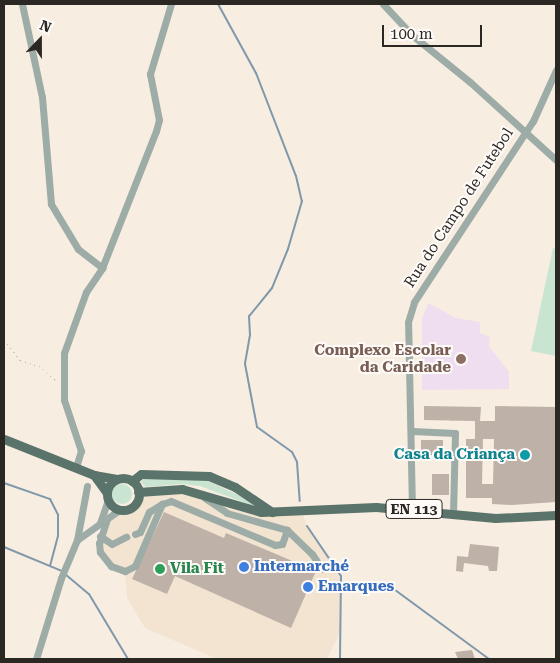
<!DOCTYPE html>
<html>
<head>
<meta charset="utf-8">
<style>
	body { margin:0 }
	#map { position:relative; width:560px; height:663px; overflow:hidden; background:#f7ede1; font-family:"Roboto Serif",serif }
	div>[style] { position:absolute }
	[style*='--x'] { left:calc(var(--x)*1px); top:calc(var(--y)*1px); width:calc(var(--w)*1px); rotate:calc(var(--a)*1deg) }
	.built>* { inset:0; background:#f3e4d1 }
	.education>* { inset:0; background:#efdef0 }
	.green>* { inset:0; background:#c9e5d1 }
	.round { border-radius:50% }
	.stream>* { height:2px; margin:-1px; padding:0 1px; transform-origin:1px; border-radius:1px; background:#7f98ab }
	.building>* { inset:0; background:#beb2a8; transform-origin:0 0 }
	.path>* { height:1px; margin-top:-0.5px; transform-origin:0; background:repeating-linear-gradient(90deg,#b4ada3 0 1px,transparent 0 5px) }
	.minor>* { height:7px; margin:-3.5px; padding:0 3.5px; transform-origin:3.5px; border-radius:3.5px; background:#9daca7 }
	.major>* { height:9px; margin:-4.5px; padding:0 4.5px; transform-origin:4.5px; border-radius:4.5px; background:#5a746b }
	.major>.ring { margin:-4.5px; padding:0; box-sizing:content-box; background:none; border:9px solid #5a746b; border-radius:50% }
	.dots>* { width:14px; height:14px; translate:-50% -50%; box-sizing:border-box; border:2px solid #fefbf9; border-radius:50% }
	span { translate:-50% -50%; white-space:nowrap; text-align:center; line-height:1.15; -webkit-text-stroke:4px #fefbf9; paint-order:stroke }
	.shield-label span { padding:1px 4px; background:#fefbf9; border:1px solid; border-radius:4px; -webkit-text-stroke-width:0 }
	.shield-label { font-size:14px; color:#2b2823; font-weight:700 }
	.street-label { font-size:15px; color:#2b2823 }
	.education-label { font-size:15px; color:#785e54; font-weight:700 }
	.right { translate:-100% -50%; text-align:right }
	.culture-label { font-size:15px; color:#0d838f; font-weight:700 }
	.shop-label { font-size:15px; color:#366cbe; font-weight:700 }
	.left { translate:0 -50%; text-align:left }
	.leisure-label { font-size:15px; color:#27864d; font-weight:700 }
	.frame { position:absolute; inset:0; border:5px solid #2b2823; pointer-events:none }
	.north { position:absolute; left:15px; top:15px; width:50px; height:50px; -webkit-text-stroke:4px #fefbf9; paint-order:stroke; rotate:22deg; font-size:14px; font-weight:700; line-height:20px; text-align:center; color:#2b2823 }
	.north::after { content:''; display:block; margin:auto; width:18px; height:22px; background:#2b2823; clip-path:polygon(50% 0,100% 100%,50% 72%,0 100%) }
	.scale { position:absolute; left:382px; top:25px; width:100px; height:22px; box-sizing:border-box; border:2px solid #2b2823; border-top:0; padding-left:6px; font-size:15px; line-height:18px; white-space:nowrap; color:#2b2823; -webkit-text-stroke:4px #fefbf9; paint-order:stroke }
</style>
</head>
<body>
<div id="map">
	<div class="built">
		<div style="clip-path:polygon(165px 489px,226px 502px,302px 512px,307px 526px,341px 576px,341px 630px,327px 659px,217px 659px,145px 628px,127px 598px,125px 571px,111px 566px,100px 552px,103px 528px,119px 510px,133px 506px,138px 492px)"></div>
	</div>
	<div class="education">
		<div style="clip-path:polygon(428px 303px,456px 318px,480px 322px,480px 333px,490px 337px,489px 346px,509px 372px,509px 389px,422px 390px,422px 319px)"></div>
	</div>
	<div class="green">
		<div style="clip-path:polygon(553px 248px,556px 249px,556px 356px,531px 351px)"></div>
		<div style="clip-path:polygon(145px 478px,201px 478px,256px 503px,256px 507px,200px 486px,180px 484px,146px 487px,141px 482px)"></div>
		<div class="round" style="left:112px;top:484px;width:20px;height:20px"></div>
	</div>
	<div class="stream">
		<div style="--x:218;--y:4;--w:79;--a:61.2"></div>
		<div style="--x:256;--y:73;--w:110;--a:68.8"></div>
		<div style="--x:296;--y:176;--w:26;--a:77"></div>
		<div style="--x:302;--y:201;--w:50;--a:106.3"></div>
		<div style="--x:288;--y:249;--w:42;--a:112.3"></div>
		<div style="--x:272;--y:288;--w:36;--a:129"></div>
		<div style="--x:249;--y:316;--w:19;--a:87"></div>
		<div style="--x:250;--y:335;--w:29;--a:100"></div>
		<div style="--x:245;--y:364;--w:64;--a:79.2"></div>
		<div style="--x:257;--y:427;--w:43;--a:35.5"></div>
		<div style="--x:292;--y:452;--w:11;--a:63"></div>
		<div style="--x:297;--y:462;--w:39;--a:86"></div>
		<div style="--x:4;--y:483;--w:49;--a:19.2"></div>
		<div style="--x:50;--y:499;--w:18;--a:63"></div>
		<div style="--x:58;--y:515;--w:21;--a:90"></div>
		<div style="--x:58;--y:536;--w:31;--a:105"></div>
		<div style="--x:307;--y:526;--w:60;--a:55.8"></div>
		<div style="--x:341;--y:576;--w:83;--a:90.7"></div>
		<div style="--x:4;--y:547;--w:63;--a:22.5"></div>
		<div style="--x:65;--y:574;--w:31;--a:40"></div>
		<div style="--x:89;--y:594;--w:76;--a:59"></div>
		<div style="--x:391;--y:587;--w:122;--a:36.3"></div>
	</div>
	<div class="building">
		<div style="clip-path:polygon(evenodd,424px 406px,481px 407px,480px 421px,495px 421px,495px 406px,556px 407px,556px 502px,512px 505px,492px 504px,492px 498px,466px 498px,466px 439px,475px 439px,475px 421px,424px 420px,424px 406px,483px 439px,494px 439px,493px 484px,482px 484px,483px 439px)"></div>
		<div style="left:421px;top:440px;width:22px;height:15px"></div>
		<div style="left:432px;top:474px;width:17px;height:21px"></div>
		<div style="clip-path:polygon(164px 512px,224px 538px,226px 533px,316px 571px,291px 628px,175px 576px,167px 594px,132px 579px)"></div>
		<div style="clip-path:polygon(470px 544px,499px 547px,497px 571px,489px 571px,488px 566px,464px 563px,463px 572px,456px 571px,457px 556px,468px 557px)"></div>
		<div style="clip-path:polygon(472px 650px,475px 659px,458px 659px,455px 652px)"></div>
	</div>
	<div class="path">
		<div style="--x:4;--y:340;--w:26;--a:51"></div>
		<div style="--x:20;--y:360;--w:20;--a:18"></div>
		<div style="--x:39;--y:366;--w:23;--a:40"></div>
	</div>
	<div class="minor">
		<div style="--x:22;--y:4;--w:95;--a:77.9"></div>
		<div style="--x:42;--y:97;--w:107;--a:85.2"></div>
		<div style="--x:51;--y:204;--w:52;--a:59"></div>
		<div style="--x:78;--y:249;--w:31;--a:38"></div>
		<div style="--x:383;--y:4;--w:42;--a:46.9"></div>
		<div style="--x:412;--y:35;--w:75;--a:39"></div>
		<div style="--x:470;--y:82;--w:116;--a:42.2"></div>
		<div style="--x:412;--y:431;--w:43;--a:2.7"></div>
		<div style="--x:455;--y:433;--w:80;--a:91.4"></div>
		<div style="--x:76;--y:467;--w:17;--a:-73"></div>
		<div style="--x:81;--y:451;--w:54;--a:-108.4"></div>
		<div style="--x:64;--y:400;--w:47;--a:-90"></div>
		<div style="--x:64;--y:353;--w:65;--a:-70.2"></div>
		<div style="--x:86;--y:292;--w:29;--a:-56"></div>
		<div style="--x:102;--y:268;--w:147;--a:-68.5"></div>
		<div style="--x:156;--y:131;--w:11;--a:-75"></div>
		<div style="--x:159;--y:120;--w:47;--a:-101.1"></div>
		<div style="--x:150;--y:74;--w:73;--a:-73.3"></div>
		<div style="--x:205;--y:498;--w:27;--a:34"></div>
		<div style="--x:227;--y:513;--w:62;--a:15.8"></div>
		<div style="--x:287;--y:530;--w:35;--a:44"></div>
		<div style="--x:312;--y:554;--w:18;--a:56"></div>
		<div style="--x:412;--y:509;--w:187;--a:-91.2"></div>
		<div style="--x:408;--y:322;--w:21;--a:-73"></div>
		<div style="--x:414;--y:302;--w:217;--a:-56.7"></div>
		<div style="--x:533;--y:121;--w:56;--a:-65.7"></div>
		<div style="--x:107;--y:519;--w:25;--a:108"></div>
		<div style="--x:99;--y:543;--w:9;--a:84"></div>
		<div style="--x:100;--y:552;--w:18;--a:52"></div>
		<div style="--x:111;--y:566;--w:15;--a:20"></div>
		<div style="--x:125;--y:571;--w:11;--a:-27"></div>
		<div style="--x:135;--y:566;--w:68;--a:-66.5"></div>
		<div style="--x:162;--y:504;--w:9;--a:-18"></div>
		<div style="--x:171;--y:501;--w:113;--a:22.9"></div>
		<div style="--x:275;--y:545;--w:7;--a:-8"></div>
		<div style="--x:282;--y:544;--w:15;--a:-70"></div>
		<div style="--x:100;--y:523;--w:24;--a:-71"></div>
		<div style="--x:135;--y:534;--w:5;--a:-22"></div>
		<div style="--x:140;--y:532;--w:22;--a:-66"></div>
		<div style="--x:149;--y:512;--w:15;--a:-32"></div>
		<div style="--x:100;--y:536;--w:14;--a:34"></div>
		<div style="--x:112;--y:544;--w:16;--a:-27"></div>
		<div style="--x:77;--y:540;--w:55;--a:-79.5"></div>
		<div style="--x:36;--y:659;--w:85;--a:-72.8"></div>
		<div style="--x:61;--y:578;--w:41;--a:-67.2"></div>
		<div style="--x:77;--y:540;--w:52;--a:-35.5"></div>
	</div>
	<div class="major">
		<div style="--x:4;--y:439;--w:97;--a:21.8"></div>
		<div style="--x:94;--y:475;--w:23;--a:10"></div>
		<div style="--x:94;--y:475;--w:22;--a:54"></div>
		<div class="ring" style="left:107px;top:478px;width:23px;height:23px"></div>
		<div style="--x:132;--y:481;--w:11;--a:-38"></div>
		<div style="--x:141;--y:474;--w:68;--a:1.7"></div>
		<div style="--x:209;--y:476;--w:28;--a:23"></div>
		<div style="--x:235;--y:487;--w:45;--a:34"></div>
		<div style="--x:138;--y:492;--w:44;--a:-3.9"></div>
		<div style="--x:182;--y:489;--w:82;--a:16.2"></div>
		<div style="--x:261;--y:512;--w:115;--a:-2.5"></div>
		<div style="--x:376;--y:507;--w:120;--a:5.3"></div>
		<div style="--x:495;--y:518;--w:61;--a:-2.8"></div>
	</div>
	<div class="dots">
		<div style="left:461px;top:359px;background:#8d6e63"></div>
		<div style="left:525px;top:455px;background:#0f9aa8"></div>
		<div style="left:244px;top:567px;background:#3f7fe0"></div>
		<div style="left:160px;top:569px;background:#2e9e5b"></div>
		<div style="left:308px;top:587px;background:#3f7fe0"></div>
	</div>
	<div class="shield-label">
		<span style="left:414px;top:509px">EN 113</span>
	</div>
	<div class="street-label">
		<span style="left:459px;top:208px;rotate:-57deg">Rua do Campo de Futebol</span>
	</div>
	<div class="education-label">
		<span class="right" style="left:451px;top:359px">Complexo Escolar<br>da Caridade</span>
	</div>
	<div class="culture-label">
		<span class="right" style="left:515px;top:455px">Casa da Criança</span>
	</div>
	<div class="shop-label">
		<span class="left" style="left:254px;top:567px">Intermarché</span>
		<span class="left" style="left:318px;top:587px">Emarques</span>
	</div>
	<div class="leisure-label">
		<span class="left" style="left:170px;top:569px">Vila Fit</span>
	</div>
	<div class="frame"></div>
	<div class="north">N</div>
	<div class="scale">100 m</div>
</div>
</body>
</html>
